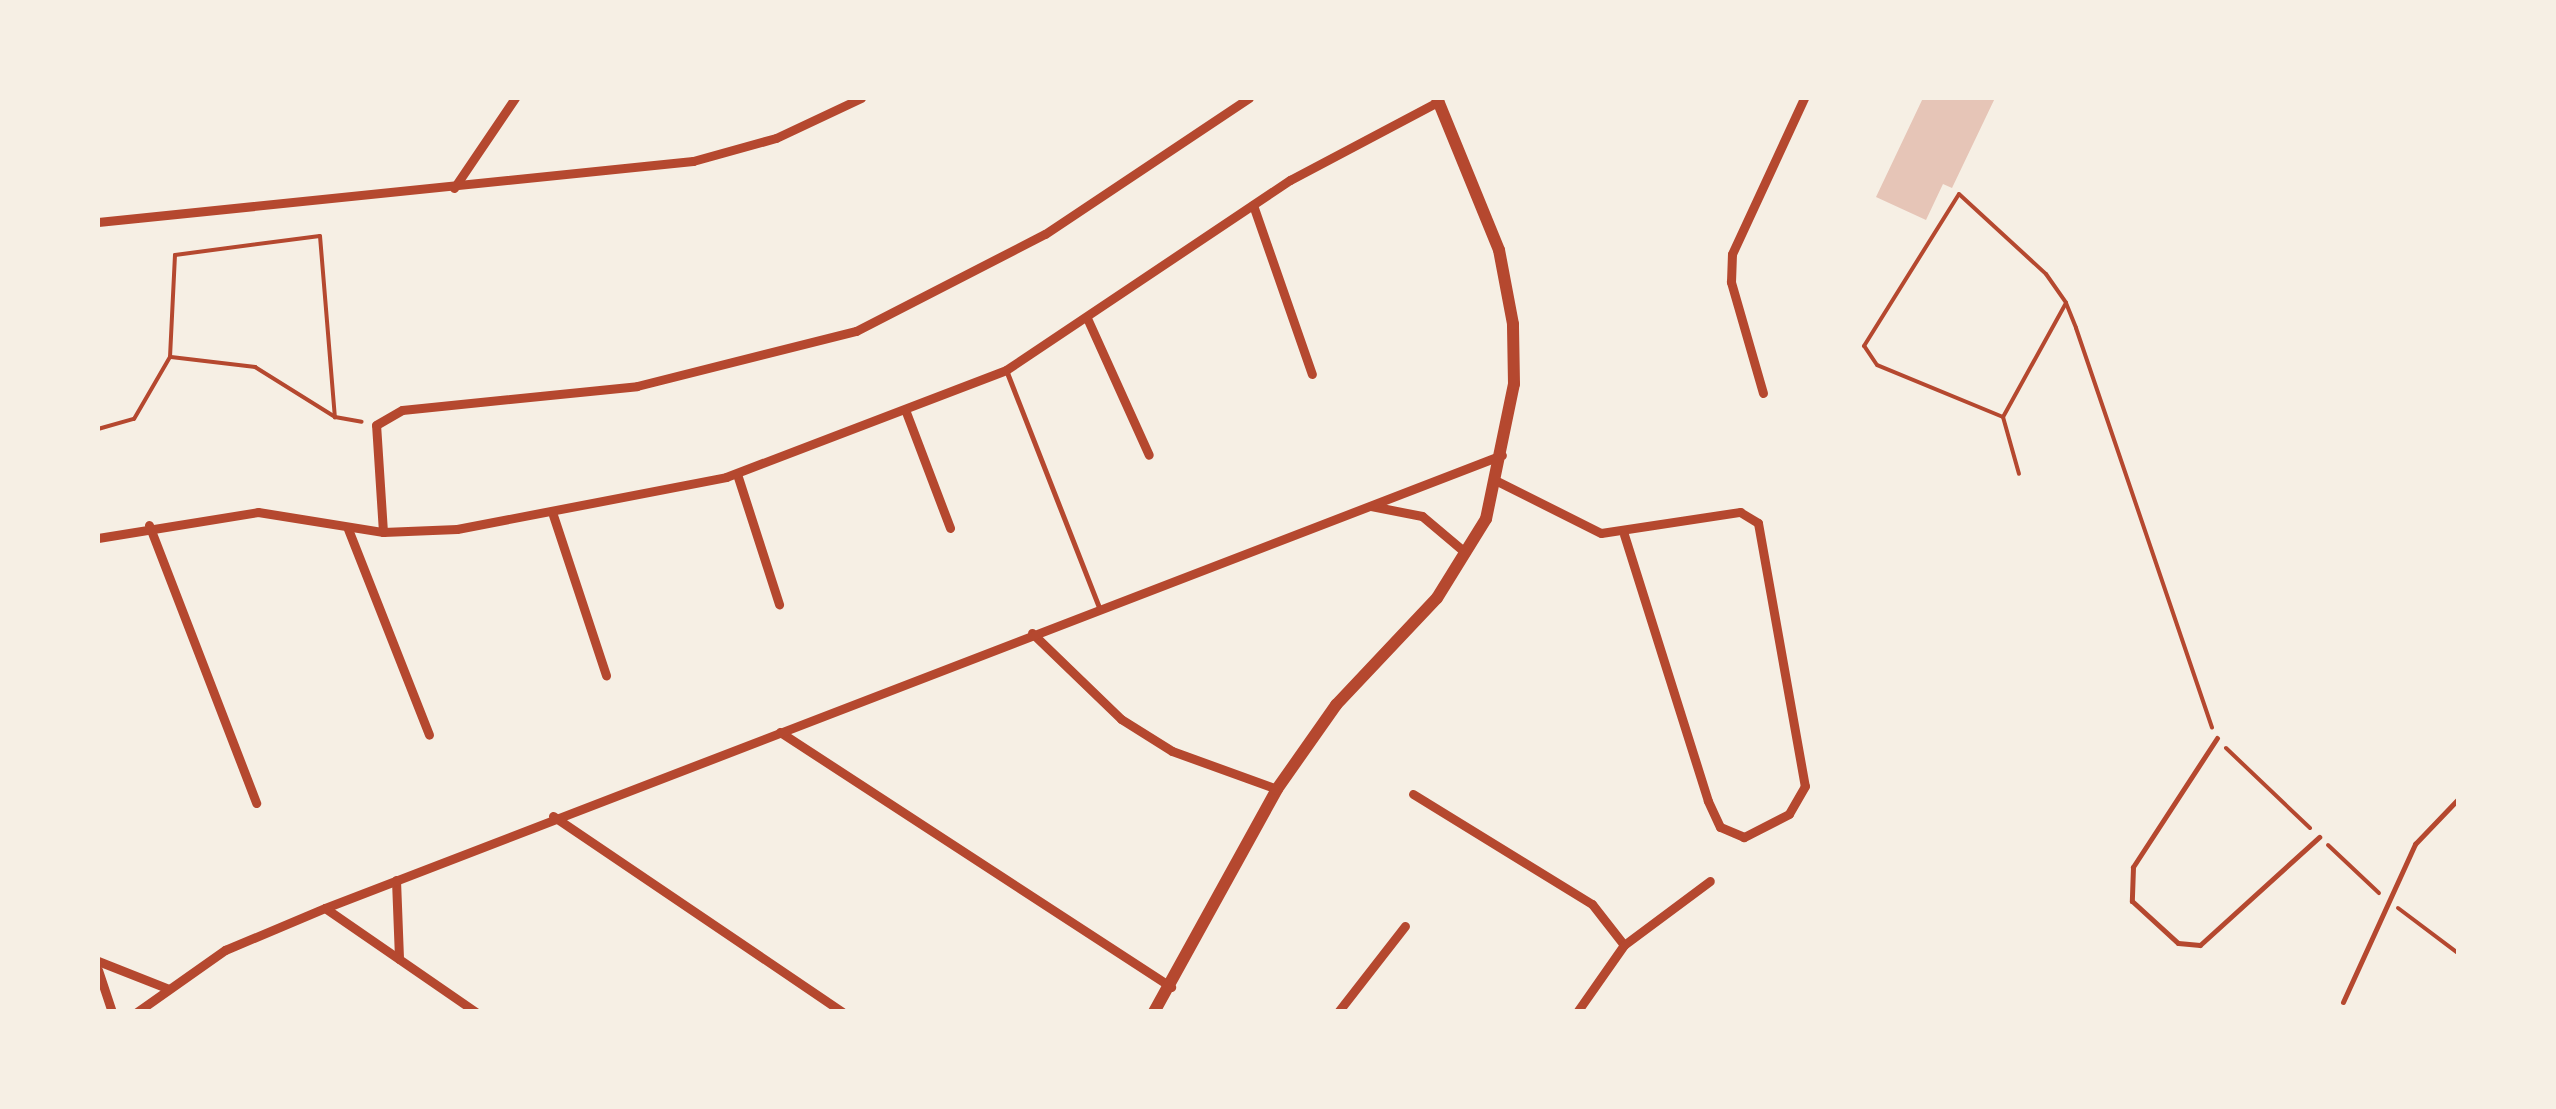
<!DOCTYPE html>
<html>
<head>
<meta charset="utf-8">
<style>
	body { margin:0 }
	#map { position:relative; width:2556px; height:1109px; overflow:hidden; background:#f6efe4; font-family:"Playfair Display",serif }
	div>[style] { position:absolute }
	[style*='--x'] { left:calc(var(--x)*1px); top:calc(var(--y)*1px); width:calc(var(--w)*1px); rotate:calc(var(--a)*1deg) }
	.building>* { inset:0; background:#e6c5b7 }
	.path>* { height:4px; margin:-2px; padding:0 2px; transform-origin:2px; border-radius:2px; background:#b5482f }
	.service>* { height:5px; margin:-2.5px; padding:0 2.5px; transform-origin:2.5px; border-radius:2.5px; background:#b5482f }
	.minor>* { height:9px; margin:-4.5px; padding:0 4.5px; transform-origin:4.5px; border-radius:4.5px; background:#b5482f }
	.secondary>* { height:12px; margin:-6px; padding:0 6px; transform-origin:6px; border-radius:6px; background:#b5482f }
	span { translate:-50% -50%; white-space:nowrap; text-align:center; line-height:1.15; -webkit-text-stroke:10px #f6efe4; paint-order:stroke }
	.frame { position:absolute; inset:0; border:100px solid #f6efe4; pointer-events:none }
</style>
</head>
<body>
<div id="map">
	<div class="building">
		<div style="clip-path:polygon(1923px 98px,1995px 98px,1952px 188px,1943px 184px,1926px 220px,1876px 197px)"></div>
	</div>
	<div class="path">
		<div style="--x:2066;--y:303;--w:130;--a:118.9"></div>
		<div style="--x:2003;--y:417;--w:136;--a:-157.6"></div>
		<div style="--x:1877;--y:365;--w:23;--a:-124"></div>
		<div style="--x:1864;--y:346;--w:179;--a:-58"></div>
		<div style="--x:1959;--y:194;--w:118;--a:42.6"></div>
		<div style="--x:2046;--y:274;--w:35;--a:55"></div>
		<div style="--x:2066;--y:303;--w:27;--a:68"></div>
		<div style="--x:2076;--y:328;--w:422;--a:71.2"></div>
		<div style="--x:171;--y:357;--w:85;--a:6.8"></div>
		<div style="--x:255;--y:367;--w:94;--a:32"></div>
		<div style="--x:335;--y:417;--w:27;--a:10"></div>
		<div style="--x:2003;--y:417;--w:59;--a:74.3"></div>
		<div style="--x:98;--y:429;--w:37;--a:-16"></div>
		<div style="--x:134;--y:419;--w:72;--a:-59.9"></div>
		<div style="--x:170;--y:357;--w:102;--a:-87.2"></div>
		<div style="--x:175;--y:255;--w:146;--a:-7.5"></div>
		<div style="--x:320;--y:236;--w:182;--a:85.3"></div>
		<div style="--x:2226;--y:748;--w:116;--a:43.6"></div>
		<div style="--x:2328;--y:845;--w:70;--a:43.3"></div>
		<div style="--x:2398;--y:908;--w:75;--a:36.9"></div>
	</div>
	<div class="service">
		<div style="--x:1006;--y:370;--w:255;--a:68.6"></div>
		<div style="--x:2217;--y:738;--w:154;--a:123.1"></div>
		<div style="--x:2133;--y:867;--w:34;--a:92"></div>
		<div style="--x:2132;--y:901;--w:62;--a:42.4"></div>
		<div style="--x:2178;--y:943;--w:22;--a:5"></div>
		<div style="--x:2200;--y:945;--w:161;--a:-42.2"></div>
		<div style="--x:2343;--y:1002;--w:174;--a:-65.5"></div>
		<div style="--x:2415;--y:844;--w:62;--a:-46.3"></div>
	</div>
	<div class="minor">
		<div style="--x:454;--y:188;--w:109;--a:-55.9"></div>
		<div style="--x:1253;--y:205;--w:179;--a:70.8"></div>
		<div style="--x:98;--y:222;--w:598;--a:-5.85"></div>
		<div style="--x:693;--y:161;--w:86;--a:-15.5"></div>
		<div style="--x:776;--y:138;--w:94;--a:-25.2"></div>
		<div style="--x:1087;--y:318;--w:150;--a:65.7"></div>
		<div style="--x:1763;--y:393;--w:116;--a:-106.1"></div>
		<div style="--x:1731;--y:282;--w:28;--a:-88"></div>
		<div style="--x:1732;--y:254;--w:172;--a:-65.2"></div>
		<div style="--x:906;--y:412;--w:124;--a:69.2"></div>
		<div style="--x:737;--y:474;--w:137;--a:72.1"></div>
		<div style="--x:1497;--y:481;--w:116;--a:26.6"></div>
		<div style="--x:1601;--y:533;--w:141;--a:-8.6"></div>
		<div style="--x:1740;--y:512;--w:21;--a:31"></div>
		<div style="--x:1758;--y:523;--w:267;--a:79.9"></div>
		<div style="--x:1805;--y:786;--w:32;--a:120"></div>
		<div style="--x:1789;--y:814;--w:51;--a:152.9"></div>
		<div style="--x:1744;--y:837;--w:26;--a:-157"></div>
		<div style="--x:1720;--y:827;--w:29;--a:-115"></div>
		<div style="--x:1708;--y:801;--w:279;--a:-107.5"></div>
		<div style="--x:1371;--y:506;--w:52;--a:11.1"></div>
		<div style="--x:1422;--y:516;--w:57;--a:40.1"></div>
		<div style="--x:553;--y:515;--w:169;--a:71.7"></div>
		<div style="--x:149;--y:525;--w:298;--a:68.9"></div>
		<div style="--x:348;--y:529;--w:221;--a:68.5"></div>
		<div style="--x:383;--y:532;--w:107;--a:-93.7"></div>
		<div style="--x:376;--y:425;--w:30;--a:-30"></div>
		<div style="--x:402;--y:410;--w:236;--a:-5.8"></div>
		<div style="--x:637;--y:386;--w:226;--a:-14.1"></div>
		<div style="--x:856;--y:331;--w:212;--a:-27.2"></div>
		<div style="--x:1045;--y:234;--w:245;--a:-33.7"></div>
		<div style="--x:98;--y:538;--w:162;--a:-9.2"></div>
		<div style="--x:258;--y:512;--w:127;--a:9.1"></div>
		<div style="--x:383;--y:532;--w:74;--a:-2.3"></div>
		<div style="--x:457;--y:529;--w:274;--a:-10.9"></div>
		<div style="--x:726;--y:477;--w:300;--a:-20.9"></div>
		<div style="--x:1006;--y:370;--w:342;--a:-33.8"></div>
		<div style="--x:1290;--y:180;--w:169;--a:-27.9"></div>
		<div style="--x:1032;--y:633;--w:124;--a:44"></div>
		<div style="--x:1121;--y:719;--w:60;--a:32.1"></div>
		<div style="--x:1172;--y:751;--w:112;--a:19.9"></div>
		<div style="--x:780;--y:732;--w:467;--a:33.1"></div>
		<div style="--x:1413;--y:794;--w:210;--a:31.6"></div>
		<div style="--x:1592;--y:904;--w:52;--a:52"></div>
		<div style="--x:553;--y:816;--w:349;--a:34.1"></div>
		<div style="--x:396;--y:880;--w:79;--a:87.8"></div>
		<div style="--x:325;--y:908;--w:183;--a:34.6"></div>
		<div style="--x:98;--y:961;--w:76;--a:21.5"></div>
		<div style="--x:98;--y:970;--w:44;--a:71.6"></div>
		<div style="--x:137;--y:1012;--w:108;--a:-35.2"></div>
		<div style="--x:225;--y:950;--w:108;--a:-22.8"></div>
		<div style="--x:325;--y:908;--w:1261;--a:-21.05"></div>
		<div style="--x:1338;--y:1012;--w:109;--a:-52.1"></div>
		<div style="--x:1577;--y:1012;--w:82;--a:-55"></div>
		<div style="--x:1624;--y:945;--w:107;--a:-36.7"></div>
	</div>
	<div class="secondary">
		<div style="--x:1154;--y:1012;--w:255;--a:-61.1"></div>
		<div style="--x:1277;--y:789;--w:103;--a:-54.9"></div>
		<div style="--x:1336;--y:705;--w:147;--a:-46.7"></div>
		<div style="--x:1437;--y:598;--w:93;--a:-58.2"></div>
		<div style="--x:1486;--y:519;--w:138;--a:-78.3"></div>
		<div style="--x:1514;--y:384;--w:60;--a:-91"></div>
		<div style="--x:1513;--y:324;--w:75;--a:-100.7"></div>
		<div style="--x:1499;--y:250;--w:164;--a:-112.2"></div>
	</div>
	<div class="frame"></div>
</div>
</body>
</html>
